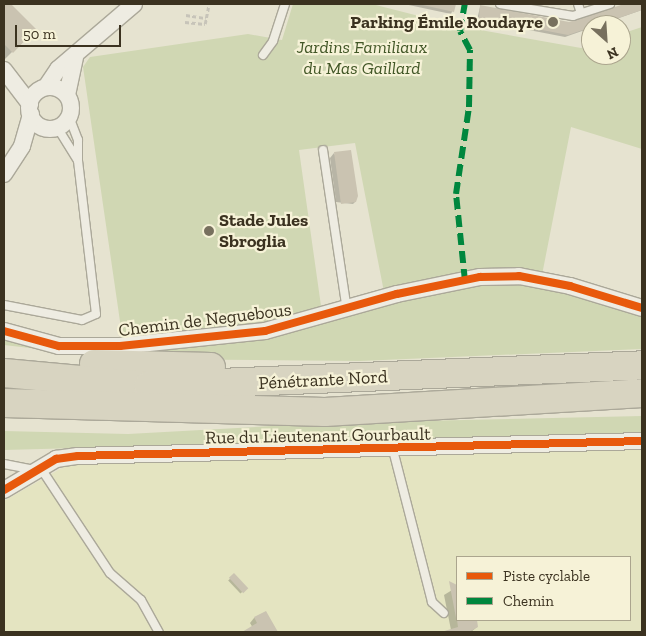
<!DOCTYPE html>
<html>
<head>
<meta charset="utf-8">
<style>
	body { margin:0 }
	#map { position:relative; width:646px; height:636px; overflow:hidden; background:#e6e3d0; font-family:"Zilla Slab",serif }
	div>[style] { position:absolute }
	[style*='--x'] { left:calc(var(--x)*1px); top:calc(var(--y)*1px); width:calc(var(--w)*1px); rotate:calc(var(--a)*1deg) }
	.farmland>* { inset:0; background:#e4e4c1 }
	.green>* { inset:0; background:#d0d7b3 }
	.shadow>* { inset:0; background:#0003; transform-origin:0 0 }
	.building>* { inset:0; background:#cac3b1; transform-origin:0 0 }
	.path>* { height:2.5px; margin-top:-1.25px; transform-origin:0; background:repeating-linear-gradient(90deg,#c7c4b9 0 4px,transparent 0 6.5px) }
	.roads { filter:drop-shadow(1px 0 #aba899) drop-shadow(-1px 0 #aba899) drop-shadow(0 1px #aba899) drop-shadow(0 -1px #aba899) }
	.lane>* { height:8px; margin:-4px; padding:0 4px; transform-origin:4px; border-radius:4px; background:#eeece2 }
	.street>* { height:16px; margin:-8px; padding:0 8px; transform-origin:8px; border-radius:8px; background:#eeece2 }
	.street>.ring { margin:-8px; padding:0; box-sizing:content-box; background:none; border:16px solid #eeece2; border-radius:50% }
	.highway>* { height:28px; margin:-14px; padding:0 14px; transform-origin:14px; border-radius:14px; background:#d8d4c1 }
	.quiet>* { height:6px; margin-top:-3px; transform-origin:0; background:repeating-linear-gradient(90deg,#00873e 0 12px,transparent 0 18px) }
	.cycleway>* { height:8px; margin:-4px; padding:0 4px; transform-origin:4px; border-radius:4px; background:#e8590c }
	.dots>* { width:14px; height:14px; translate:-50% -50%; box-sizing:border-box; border:2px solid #f6f2d7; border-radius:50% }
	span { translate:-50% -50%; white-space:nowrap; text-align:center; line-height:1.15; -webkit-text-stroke:4.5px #f6f2d7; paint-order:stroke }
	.poi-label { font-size:18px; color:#3b3220; font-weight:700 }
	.right { translate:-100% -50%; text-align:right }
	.left { translate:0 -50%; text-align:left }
	.park-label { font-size:18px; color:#425727; font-style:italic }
	.street-label { font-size:18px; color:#3b3220 }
	.frame { position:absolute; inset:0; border:5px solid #3b3220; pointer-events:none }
	.legend { position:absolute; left:456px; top:556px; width:175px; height:65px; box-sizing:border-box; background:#f6f2d7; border:1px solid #aba58e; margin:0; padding:6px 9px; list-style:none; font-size:15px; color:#3b3220 }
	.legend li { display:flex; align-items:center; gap:10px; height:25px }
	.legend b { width:25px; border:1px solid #aba58e }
	.north { position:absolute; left:581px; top:15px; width:50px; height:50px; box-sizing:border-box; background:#f6f2d7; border:1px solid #aba58e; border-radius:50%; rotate:154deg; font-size:14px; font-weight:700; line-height:20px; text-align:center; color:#3b3220 }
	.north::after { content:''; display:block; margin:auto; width:18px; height:22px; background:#77705e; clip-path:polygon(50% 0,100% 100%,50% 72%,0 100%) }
	.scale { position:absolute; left:15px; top:25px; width:106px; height:22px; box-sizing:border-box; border:2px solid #3b3220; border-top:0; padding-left:6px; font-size:15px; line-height:18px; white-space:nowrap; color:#3b3220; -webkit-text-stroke:4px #f6f2d7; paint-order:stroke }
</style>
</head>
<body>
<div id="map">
	<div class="farmland">
		<div style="clip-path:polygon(evenodd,642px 448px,642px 632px,4px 632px,4px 501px,69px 464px,642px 448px,457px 557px,630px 557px,630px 620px,457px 620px,457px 557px)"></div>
	</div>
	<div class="green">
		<div style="clip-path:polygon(293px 4px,372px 4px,458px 26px,581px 48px,591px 44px,591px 55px,621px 55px,621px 34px,642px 27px,642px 149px,571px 127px,542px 275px,384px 292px,355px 143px,299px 150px,322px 313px,123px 342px,83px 67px,90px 57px,248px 34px,282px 40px)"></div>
		<div style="clip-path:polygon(519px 283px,568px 292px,642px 315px,642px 349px,360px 361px,125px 359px,4px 345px,4px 337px,57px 351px,266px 337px,398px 300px,481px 284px)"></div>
		<div style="clip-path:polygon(642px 416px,642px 433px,4px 450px,4px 431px,128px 434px,326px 423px)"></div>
	</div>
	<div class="shadow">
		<div style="clip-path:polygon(4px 4px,35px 29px,5px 59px,4px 58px)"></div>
		<div style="clip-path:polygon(404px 4px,455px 4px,451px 14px)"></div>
		<div style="clip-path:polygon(628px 4px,642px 4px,642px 10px,565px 37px,477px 20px,480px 7px,569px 24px)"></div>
		<div style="clip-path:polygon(334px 153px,355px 202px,353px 204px,336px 202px,330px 158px)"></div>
		<div style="left:234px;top:575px;width:18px;height:8px;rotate:47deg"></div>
		<div style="clip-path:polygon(457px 587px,457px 620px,475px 620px,477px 627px,471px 632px,441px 632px,451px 630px,444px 595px)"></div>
		<div style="clip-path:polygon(265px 613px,277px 632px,244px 632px,253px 628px,250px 623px,254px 618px)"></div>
	</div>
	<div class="building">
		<div style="clip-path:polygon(4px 4px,11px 4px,36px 29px,13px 53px,4px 44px)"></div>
		<div style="clip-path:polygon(418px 4px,456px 4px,454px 12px)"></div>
		<div style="clip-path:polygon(624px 4px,642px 4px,642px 10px,568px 35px,479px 18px,480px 5px,569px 22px)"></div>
		<div style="clip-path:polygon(351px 150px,358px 196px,356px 202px,341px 204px,334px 152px)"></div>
		<div style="left:234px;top:573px;width:21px;height:7px;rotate:47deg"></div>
		<div style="clip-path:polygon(449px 581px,457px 585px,457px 618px,456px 618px)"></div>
		<div style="clip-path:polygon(266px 611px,278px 632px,242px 632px,257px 623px,254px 617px)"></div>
		<div style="clip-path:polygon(457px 620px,477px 620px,478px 627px,469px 632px,441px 632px,458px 627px)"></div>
	</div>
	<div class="path">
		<div style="--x:186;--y:15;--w:20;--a:9"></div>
		<div style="--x:185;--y:22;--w:20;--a:6"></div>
		<div style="--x:205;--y:24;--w:20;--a:-79"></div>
	</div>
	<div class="roads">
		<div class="lane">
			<div style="--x:500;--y:4;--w:74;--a:9.3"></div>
			<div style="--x:573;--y:16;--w:39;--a:-18"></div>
			<div style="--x:578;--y:4;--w:9;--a:72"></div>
			<div style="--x:263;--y:55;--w:17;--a:-54"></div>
			<div style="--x:273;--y:41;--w:39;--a:-72"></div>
			<div style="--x:57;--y:127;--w:39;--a:58"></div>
			<div style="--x:78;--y:160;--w:20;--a:-90"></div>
			<div style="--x:78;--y:140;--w:26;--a:-111"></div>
			<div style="--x:323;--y:150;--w:162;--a:81.5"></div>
			<div style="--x:4;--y:305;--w:79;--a:10.9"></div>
			<div style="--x:82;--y:320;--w:15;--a:-23"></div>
			<div style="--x:96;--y:314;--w:155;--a:-96.7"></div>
			<div style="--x:393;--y:450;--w:157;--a:75.6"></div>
			<div style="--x:432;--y:602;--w:16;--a:43"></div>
			<div style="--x:4;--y:464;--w:31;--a:11"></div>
			<div style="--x:40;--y:467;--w:127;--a:56.6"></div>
			<div style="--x:110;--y:573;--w:41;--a:41.1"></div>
			<div style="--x:141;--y:600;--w:37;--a:61"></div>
		</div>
		<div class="street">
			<div style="--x:4;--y:70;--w:43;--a:52.6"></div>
			<div style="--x:46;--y:87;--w:22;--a:-56"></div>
			<div style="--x:58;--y:69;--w:100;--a:-40.5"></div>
			<div class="ring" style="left:29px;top:87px;width:26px;height:26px"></div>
			<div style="--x:67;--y:95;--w:39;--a:-78"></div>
			<div style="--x:4;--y:174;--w:33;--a:-57"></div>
			<div style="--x:22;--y:146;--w:33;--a:-74"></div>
			<div style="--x:4;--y:331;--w:57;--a:15.3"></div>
			<div style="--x:59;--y:346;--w:61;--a:0"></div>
			<div style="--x:120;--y:346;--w:146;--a:-5.9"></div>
			<div style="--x:265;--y:331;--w:137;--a:-15.7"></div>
			<div style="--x:397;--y:294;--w:85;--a:-11.6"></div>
			<div style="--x:480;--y:277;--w:39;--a:-1"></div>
			<div style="--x:519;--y:276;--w:52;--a:11.1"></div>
			<div style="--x:570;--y:286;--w:75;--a:17"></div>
			<div style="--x:4;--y:490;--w:61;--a:-30.8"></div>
			<div style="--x:56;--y:459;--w:22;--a:-8"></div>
			<div style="--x:78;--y:456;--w:564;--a:-1.52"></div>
		</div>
		<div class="highway">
			<div style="--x:94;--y:364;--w:117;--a:1.5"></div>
			<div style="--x:4;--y:373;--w:145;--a:5.2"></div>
			<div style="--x:148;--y:386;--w:494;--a:-2.4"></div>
			<div style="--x:4;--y:403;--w:321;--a:1.6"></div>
			<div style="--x:325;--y:412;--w:318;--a:-3.4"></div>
		</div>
	</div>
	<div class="quiet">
		<div style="--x:465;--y:281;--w:87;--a:-95.9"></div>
		<div style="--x:456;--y:194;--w:88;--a:-81.5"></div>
		<div style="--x:469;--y:107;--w:57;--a:-89"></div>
		<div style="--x:470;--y:50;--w:21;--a:-118"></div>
		<div style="--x:460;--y:31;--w:27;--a:-80"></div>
	</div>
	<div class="cycleway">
		<div style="--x:4;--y:331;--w:57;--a:15.3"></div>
		<div style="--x:59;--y:346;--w:61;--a:0"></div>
		<div style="--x:120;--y:346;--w:146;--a:-5.9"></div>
		<div style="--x:265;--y:331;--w:137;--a:-15.7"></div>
		<div style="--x:397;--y:294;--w:85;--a:-11.6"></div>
		<div style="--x:480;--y:277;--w:39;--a:-1"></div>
		<div style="--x:519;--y:276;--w:52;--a:11.1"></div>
		<div style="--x:570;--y:286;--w:75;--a:17"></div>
		<div style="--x:4;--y:490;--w:61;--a:-30.8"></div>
		<div style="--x:56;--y:459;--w:22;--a:-8"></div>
		<div style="--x:78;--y:456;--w:564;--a:-1.52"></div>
	</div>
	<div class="dots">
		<div style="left:553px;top:22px;background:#77705e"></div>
		<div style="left:209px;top:231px;background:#77705e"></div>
	</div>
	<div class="poi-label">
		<span class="right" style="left:543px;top:22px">Parking Émile Roudayre</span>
		<span class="left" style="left:219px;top:231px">Stade Jules<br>Sbroglia</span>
	</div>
	<div class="park-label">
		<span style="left:362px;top:58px">Jardins Familiaux<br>du Mas Gaillard</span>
	</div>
	<div class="street-label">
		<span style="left:205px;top:320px;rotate:-7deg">Chemin de Neguebous</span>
		<span style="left:323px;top:380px;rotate:-3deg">Pénétrante Nord</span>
		<span style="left:318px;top:436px;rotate:-1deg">Rue du Lieutenant Gourbault</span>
	</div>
	<div class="frame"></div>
	<ul class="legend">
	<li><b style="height:6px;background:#e8590c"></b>Piste cyclable</li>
	<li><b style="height:6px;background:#00873e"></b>Chemin</li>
	</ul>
	<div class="north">N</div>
	<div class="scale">50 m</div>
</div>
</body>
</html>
